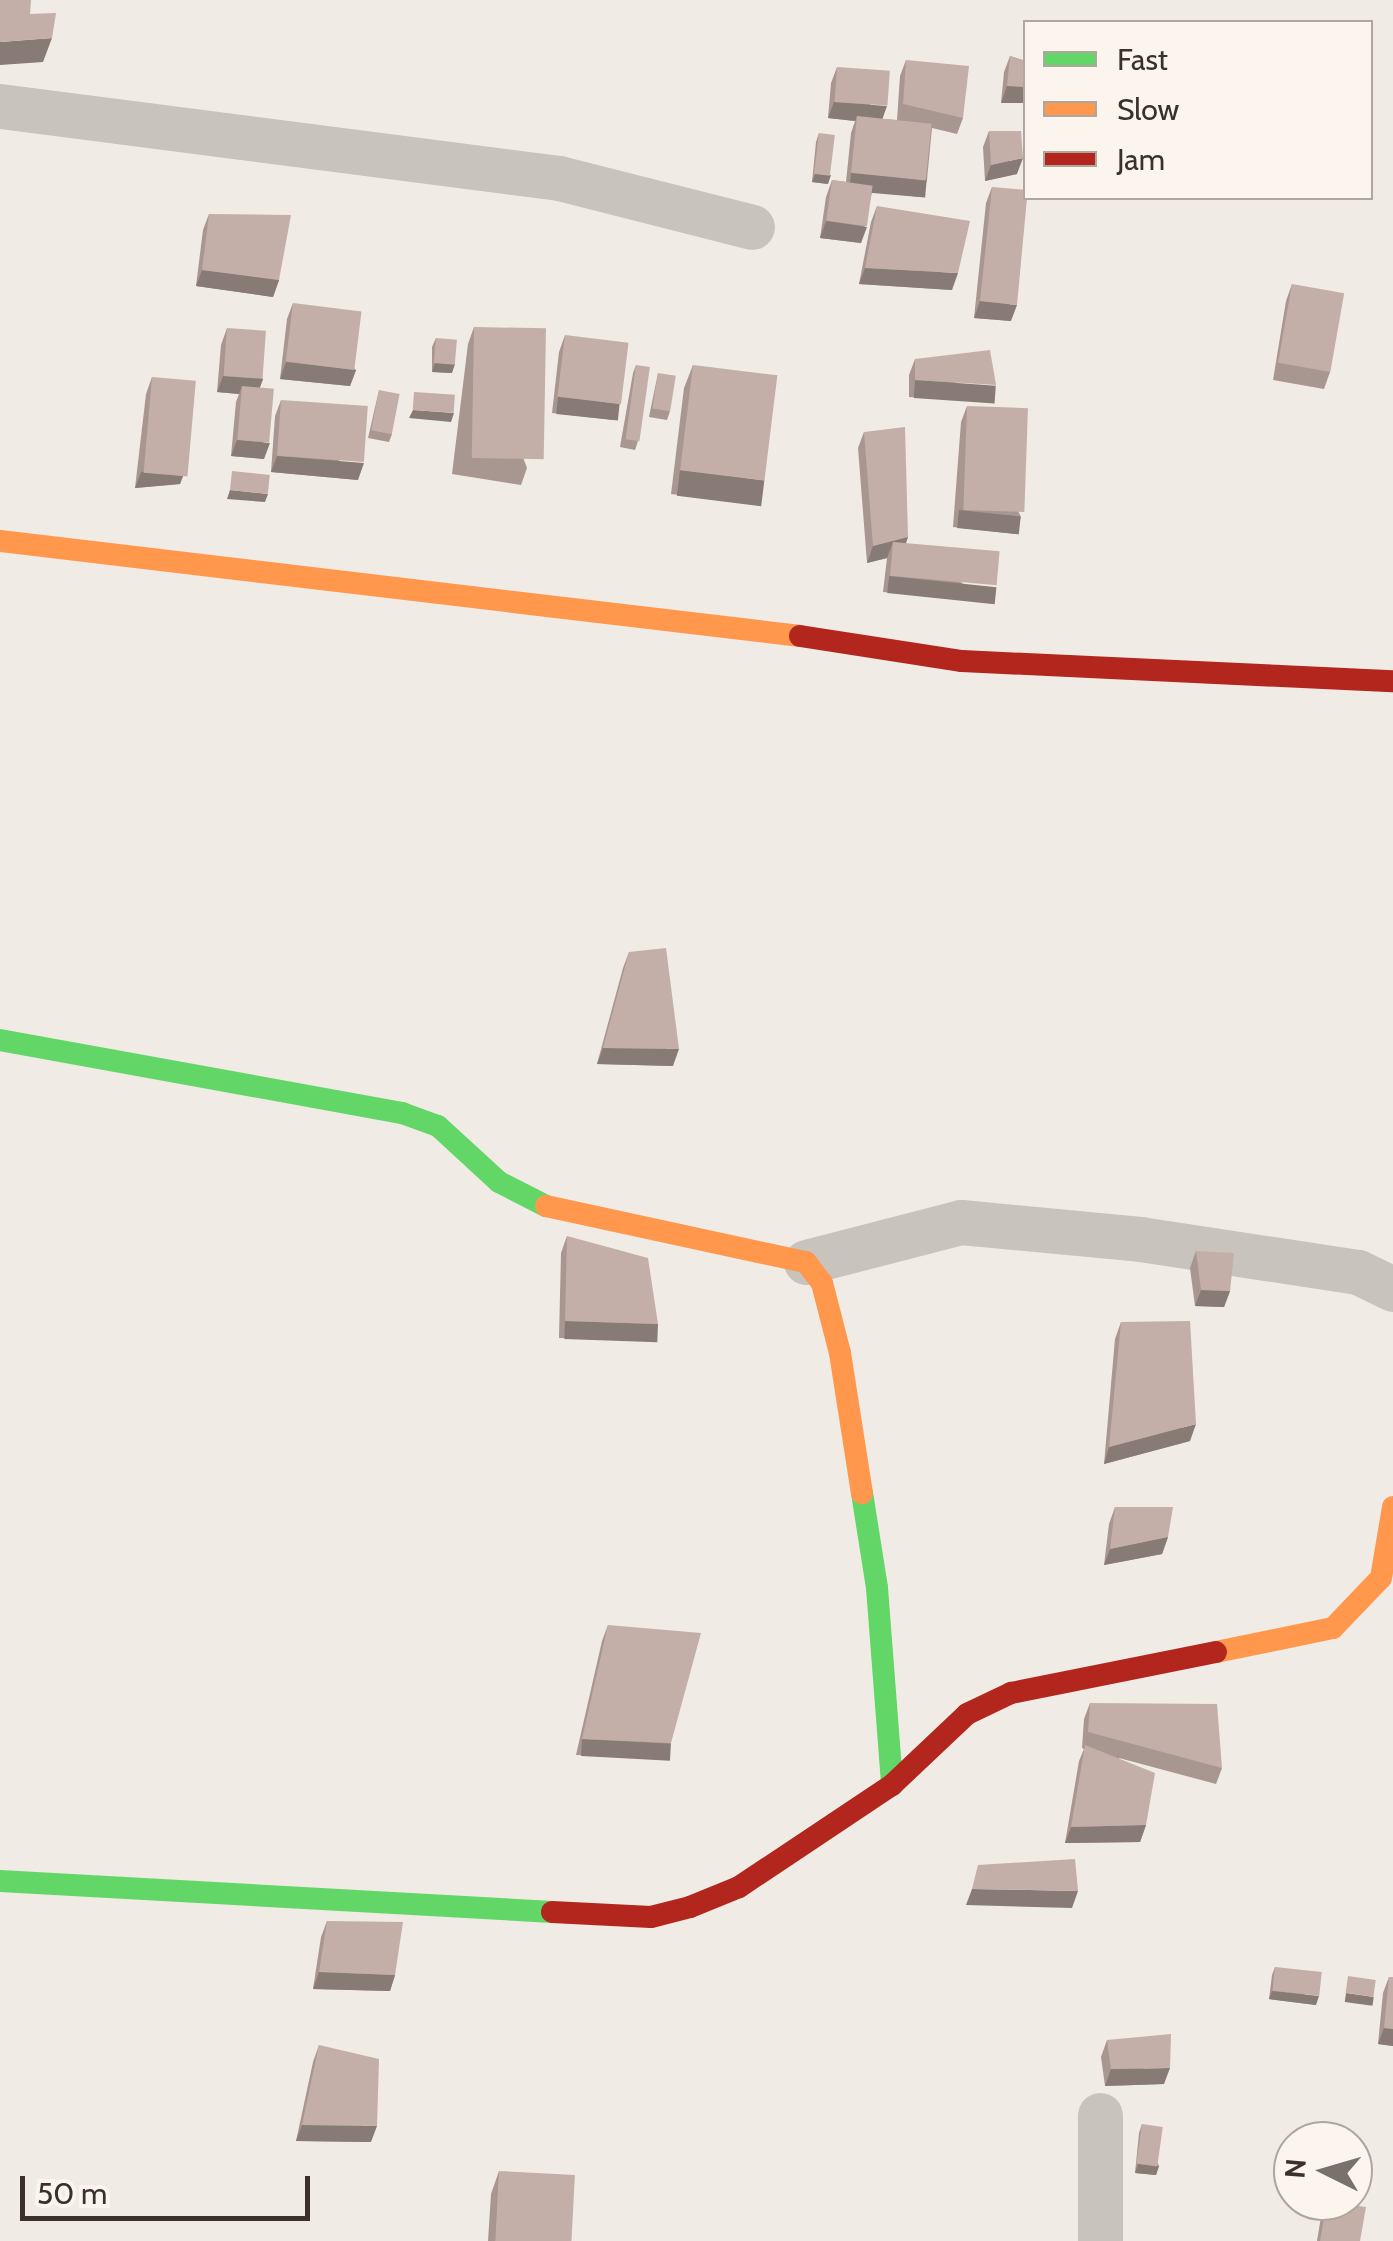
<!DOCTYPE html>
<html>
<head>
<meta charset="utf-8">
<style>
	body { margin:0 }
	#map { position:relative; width:1393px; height:2241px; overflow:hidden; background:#f0ebe5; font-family:Cabin,sans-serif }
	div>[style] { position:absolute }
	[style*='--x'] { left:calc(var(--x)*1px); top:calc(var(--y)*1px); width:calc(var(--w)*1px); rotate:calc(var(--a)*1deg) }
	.street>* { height:45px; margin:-22.5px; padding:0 22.5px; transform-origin:22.5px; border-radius:22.5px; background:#c9c3be }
	.fast>* { height:22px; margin:-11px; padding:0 11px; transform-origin:11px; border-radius:11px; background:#63d668 }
	.slow>* { height:22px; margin:-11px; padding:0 11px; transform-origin:11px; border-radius:11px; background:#ff974d }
	.jam>* { height:22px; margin:-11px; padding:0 11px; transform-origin:11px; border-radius:11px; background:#b3261e }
	.wall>* { inset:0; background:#a89690 }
	.shaded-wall>* { inset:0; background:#887a75; transform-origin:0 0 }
	.building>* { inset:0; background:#c3afa7; transform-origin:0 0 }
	span { translate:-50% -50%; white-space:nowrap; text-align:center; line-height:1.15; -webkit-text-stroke:10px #fbf5ee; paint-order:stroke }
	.legend { position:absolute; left:1023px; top:20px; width:350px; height:180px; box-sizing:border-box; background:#fbf5ee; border:2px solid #aea6a0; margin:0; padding:12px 18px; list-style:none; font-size:30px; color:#3b302b }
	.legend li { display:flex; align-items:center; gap:20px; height:50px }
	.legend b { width:50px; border:2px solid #aea6a0 }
	.north { position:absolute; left:1273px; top:2121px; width:100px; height:100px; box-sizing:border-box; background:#fbf5ee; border:2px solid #aea6a0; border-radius:50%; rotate:275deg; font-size:28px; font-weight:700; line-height:40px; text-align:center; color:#3b302b }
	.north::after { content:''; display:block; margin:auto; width:35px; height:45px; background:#7a716c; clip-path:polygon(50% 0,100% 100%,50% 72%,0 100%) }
	.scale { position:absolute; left:20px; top:2176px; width:290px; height:45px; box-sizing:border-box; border:5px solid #3b302b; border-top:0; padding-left:12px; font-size:30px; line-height:35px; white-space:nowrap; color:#3b302b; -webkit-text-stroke:8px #fbf5ee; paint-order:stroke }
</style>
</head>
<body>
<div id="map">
	<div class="street">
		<div style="--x:0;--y:106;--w:564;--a:7.34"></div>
		<div style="--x:559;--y:178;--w:199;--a:14.2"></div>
		<div style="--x:806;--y:1262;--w:160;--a:-14.5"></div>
		<div style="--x:961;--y:1222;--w:180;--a:5.4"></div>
		<div style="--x:1140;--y:1239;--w:220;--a:8.6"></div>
		<div style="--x:1358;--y:1272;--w:39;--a:26"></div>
		<div style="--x:1100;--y:2241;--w:126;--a:-90"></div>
	</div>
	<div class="fast">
		<div style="--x:0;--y:1040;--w:409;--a:10.3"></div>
		<div style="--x:402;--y:1113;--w:38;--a:20"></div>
		<div style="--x:438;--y:1126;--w:83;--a:42.6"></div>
		<div style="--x:499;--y:1182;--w:53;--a:27.1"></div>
		<div style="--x:862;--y:1493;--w:96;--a:81"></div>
		<div style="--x:877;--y:1588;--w:198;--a:85.6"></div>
		<div style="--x:0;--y:1881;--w:553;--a:3.21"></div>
	</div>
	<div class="slow">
		<div style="--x:0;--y:541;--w:806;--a:6.77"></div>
		<div style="--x:546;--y:1206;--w:266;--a:12.2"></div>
		<div style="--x:806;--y:1262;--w:26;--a:53"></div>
		<div style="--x:822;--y:1283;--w:72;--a:75.6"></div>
		<div style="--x:840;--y:1353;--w:142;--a:81.1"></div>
		<div style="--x:1216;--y:1652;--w:119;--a:-11.6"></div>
		<div style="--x:1333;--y:1628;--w:69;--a:-46.2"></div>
		<div style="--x:1381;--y:1578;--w:72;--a:-80.4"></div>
	</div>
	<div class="jam">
		<div style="--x:800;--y:636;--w:164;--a:8.8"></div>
		<div style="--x:962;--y:661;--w:431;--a:2.7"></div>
		<div style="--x:552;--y:1912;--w:99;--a:2.9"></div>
		<div style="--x:651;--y:1917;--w:40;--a:-14.4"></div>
		<div style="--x:690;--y:1907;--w:53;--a:-22.2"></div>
		<div style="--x:739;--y:1887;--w:184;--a:-33.7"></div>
		<div style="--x:892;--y:1785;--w:103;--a:-43.4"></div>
		<div style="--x:967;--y:1714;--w:49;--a:-25.5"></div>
		<div style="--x:1011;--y:1693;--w:209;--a:-11.3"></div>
	</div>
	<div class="wall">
		<div style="clip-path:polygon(1010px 56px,1026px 61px,1026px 103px,1001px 103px,1004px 72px)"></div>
		<div style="clip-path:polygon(906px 60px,963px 118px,957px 134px,932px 128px,927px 180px,921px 197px,872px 192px,861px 243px,820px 238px,826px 197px,832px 180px,846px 182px,851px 133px,855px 121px,828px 118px,831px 83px,837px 67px,883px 119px,897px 120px,900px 76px)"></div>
		<div style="clip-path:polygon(989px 131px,1017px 174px,985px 181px,983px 147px)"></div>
		<div style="clip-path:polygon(819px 133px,828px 184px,812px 182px,816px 142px)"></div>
		<div style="clip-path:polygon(992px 187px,1011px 321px,974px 318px,986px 203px)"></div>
		<div style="clip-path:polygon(877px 206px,952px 290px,859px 284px,871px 222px)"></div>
		<div style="clip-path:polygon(209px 214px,279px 280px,273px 297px,196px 286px,203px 230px)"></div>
		<div style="clip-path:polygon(1292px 284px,1330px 372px,1324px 389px,1273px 380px,1286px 301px)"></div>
		<div style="clip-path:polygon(293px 303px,356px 370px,350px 386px,280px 379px,287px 319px)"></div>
		<div style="clip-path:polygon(474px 327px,527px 468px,521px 485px,452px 474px,468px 344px)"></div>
		<div style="clip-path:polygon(227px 328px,263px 379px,260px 387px,264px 459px,231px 456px,236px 402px,239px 394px,217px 392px,221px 345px)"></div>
		<div style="clip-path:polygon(565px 335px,614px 420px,552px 413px,559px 352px)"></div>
		<div style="clip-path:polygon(436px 338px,452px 373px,432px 372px,432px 347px)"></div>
		<div style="clip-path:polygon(915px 359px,990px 402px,909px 397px,909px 375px)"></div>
		<div style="clip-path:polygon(636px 365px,638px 441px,635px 450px,620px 447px,633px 373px)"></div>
		<div style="clip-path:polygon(693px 365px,755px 504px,671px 494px,684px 388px)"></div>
		<div style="clip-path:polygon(658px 373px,670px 411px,667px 420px,649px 417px)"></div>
		<div style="clip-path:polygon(152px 377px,186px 468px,180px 484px,135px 488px,146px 394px)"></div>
		<div style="clip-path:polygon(379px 390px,392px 434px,389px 442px,368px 438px)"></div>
		<div style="clip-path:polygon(281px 400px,358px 480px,271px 472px,275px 416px)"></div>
		<div style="clip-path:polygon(967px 406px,1021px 517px,1016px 534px,953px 527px,961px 422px)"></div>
		<div style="clip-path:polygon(864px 432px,908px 537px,906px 543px,990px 603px,883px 592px,887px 558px,867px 563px,858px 448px)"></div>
		<div style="clip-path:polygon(629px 952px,673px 1066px,597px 1064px,623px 968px)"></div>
		<div style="clip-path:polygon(567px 1236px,658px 1324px,652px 1341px,559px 1338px,561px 1253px)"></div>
		<div style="clip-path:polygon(1196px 1251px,1230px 1291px,1224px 1307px,1195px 1306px,1190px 1268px)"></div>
		<div style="clip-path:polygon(1121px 1322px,1190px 1441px,1104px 1464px,1115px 1339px)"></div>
		<div style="clip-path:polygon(1115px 1507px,1168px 1537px,1162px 1554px,1104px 1565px,1109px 1524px)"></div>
		<div style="clip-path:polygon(608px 1625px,671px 1743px,665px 1759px,576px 1755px,602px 1641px)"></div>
		<div style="clip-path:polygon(1090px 1703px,1222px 1768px,1216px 1784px,1119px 1758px,1146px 1825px,1140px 1842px,1065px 1843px,1079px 1761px,1084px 1749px,1082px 1748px,1084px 1719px)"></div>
		<div style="clip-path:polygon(327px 1921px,395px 1975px,390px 1991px,313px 1989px,321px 1937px)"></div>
		<div style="clip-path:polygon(1275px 1967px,1316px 2005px,1269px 1999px,1272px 1975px)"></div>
		<div style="clip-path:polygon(1389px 1977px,1393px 2046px,1378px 2044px,1383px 1993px)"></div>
		<div style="clip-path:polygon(1107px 2040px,1164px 2084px,1105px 2086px,1101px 2057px)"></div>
		<div style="clip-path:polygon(319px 2045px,371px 2142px,296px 2141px,313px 2062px)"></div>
		<div style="clip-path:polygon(1142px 2124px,1159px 2166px,1156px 2175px,1135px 2173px,1139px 2133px)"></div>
		<div style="clip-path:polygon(499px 2171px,571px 2241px,488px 2241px,491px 2194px)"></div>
		<div style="clip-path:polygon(1327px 2201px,1360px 2241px,1317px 2241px,1321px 2217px)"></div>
	</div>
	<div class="shaded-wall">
		<div style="clip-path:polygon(52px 38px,43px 62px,0 65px,0 42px)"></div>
		<div style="clip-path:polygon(1007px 86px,1026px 87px,1026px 103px,1001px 103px)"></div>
		<div style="clip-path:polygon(834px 102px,887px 106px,881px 123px,857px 116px,855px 121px,828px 118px)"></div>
		<div style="clip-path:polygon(1023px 158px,1017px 174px,985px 181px,991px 165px)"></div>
		<div style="left:851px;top:173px;width:76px;height:18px;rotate:5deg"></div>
		<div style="clip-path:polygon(815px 174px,831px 175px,828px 184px,812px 182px)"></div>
		<div style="clip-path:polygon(826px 221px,867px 227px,861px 243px,820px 238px)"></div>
		<div style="clip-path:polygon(865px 268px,958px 273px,952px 290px,859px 284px)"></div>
		<div style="clip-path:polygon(202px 270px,279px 280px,273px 297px,196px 286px)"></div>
		<div style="clip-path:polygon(980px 301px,1017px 305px,1011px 321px,974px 318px)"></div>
		<div style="clip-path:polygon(286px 362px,356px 370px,350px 386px,280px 379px)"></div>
		<div style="clip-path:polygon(435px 363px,455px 364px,452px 373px,432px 372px)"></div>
		<div style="clip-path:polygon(223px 376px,263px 379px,257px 395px,242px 386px,239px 394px,217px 392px)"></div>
		<div style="left:915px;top:380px;width:81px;height:18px;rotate:4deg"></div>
		<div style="left:558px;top:397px;width:62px;height:17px;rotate:6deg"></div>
		<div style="clip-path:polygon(413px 410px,454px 413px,451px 422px,409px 418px)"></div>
		<div style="clip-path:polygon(237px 440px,270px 443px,264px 459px,231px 456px)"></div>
		<div style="clip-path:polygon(277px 456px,364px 463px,358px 480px,271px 472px)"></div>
		<div style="clip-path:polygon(186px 468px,180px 484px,135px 488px,141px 472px)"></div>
		<div style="left:680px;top:470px;width:85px;height:26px;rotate:7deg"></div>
		<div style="clip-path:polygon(230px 490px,268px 494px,265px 502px,227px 499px)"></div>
		<div style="left:959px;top:510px;width:62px;height:18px;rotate:6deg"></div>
		<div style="clip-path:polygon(908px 537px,902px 553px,893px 542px,887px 558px,867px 563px,873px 546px)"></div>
		<div style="left:889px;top:576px;width:108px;height:17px;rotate:6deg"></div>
		<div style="clip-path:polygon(603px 1048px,679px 1049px,673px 1066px,597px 1064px)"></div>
		<div style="clip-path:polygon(1201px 1290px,1230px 1291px,1224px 1307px,1195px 1306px)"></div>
		<div style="left:565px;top:1321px;width:93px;height:18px;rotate:2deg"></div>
		<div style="clip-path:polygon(1196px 1424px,1190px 1441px,1104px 1464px,1109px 1447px)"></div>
		<div style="clip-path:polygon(1168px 1537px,1162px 1554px,1104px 1565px,1110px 1549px)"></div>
		<div style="left:582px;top:1739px;width:89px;height:17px;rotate:3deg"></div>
		<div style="clip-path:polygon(1146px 1825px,1140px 1842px,1065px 1843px,1071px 1827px)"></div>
		<div style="clip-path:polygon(972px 1889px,1078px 1891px,1072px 1908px,966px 1905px)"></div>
		<div style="clip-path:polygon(319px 1972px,395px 1975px,390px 1991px,313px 1989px)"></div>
		<div style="clip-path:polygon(1272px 1991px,1319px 1996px,1316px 2005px,1269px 1999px)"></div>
		<div style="left:1346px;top:1993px;width:28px;height:9px;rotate:8deg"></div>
		<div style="clip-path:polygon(1384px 2028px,1393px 2029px,1393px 2046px,1378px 2044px)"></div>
		<div style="clip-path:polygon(1170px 2068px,1164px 2084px,1105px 2086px,1111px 2069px)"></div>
		<div style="clip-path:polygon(302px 2125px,377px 2126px,371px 2142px,296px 2141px)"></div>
		<div style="clip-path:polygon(1138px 2164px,1159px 2166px,1156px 2175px,1135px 2173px)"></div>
	</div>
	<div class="building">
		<div style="clip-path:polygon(0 0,31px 0,30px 14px,56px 13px,52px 38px,0 42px)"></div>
		<div style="clip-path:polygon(1010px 56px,1026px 61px,1026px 87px,1007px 86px)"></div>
		<div style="clip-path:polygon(906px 60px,969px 66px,963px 118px,903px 104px)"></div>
		<div style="left:837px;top:67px;width:53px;height:35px;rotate:4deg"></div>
		<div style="left:857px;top:116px;width:75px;height:57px;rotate:6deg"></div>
		<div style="clip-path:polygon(989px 131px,1021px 131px,1023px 158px,991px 165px)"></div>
		<div style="left:819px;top:133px;width:16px;height:41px;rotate:7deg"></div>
		<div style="left:832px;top:180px;width:41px;height:41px;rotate:8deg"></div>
		<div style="clip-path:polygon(992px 187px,1026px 190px,1026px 198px,1027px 198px,1017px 305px,980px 301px)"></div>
		<div style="clip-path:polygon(877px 206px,970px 221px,958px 273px,865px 268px)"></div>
		<div style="clip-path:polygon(209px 214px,291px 215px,279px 280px,202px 270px)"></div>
		<div style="left:1292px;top:284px;width:53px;height:80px;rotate:10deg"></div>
		<div style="left:293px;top:303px;width:69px;height:59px;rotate:7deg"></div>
		<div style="left:474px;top:327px;width:72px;height:131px;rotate:1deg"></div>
		<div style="left:227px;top:328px;width:39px;height:48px;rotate:4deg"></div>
		<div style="left:565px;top:335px;width:64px;height:62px;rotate:7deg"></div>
		<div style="left:436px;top:338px;width:21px;height:25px;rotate:5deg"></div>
		<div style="clip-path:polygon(990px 350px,996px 385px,915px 380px,915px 359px)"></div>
		<div style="left:636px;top:365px;width:14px;height:75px;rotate:8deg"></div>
		<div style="left:693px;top:365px;width:85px;height:106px;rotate:7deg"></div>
		<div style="left:658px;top:373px;width:18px;height:36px;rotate:9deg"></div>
		<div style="left:152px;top:377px;width:44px;height:96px;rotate:5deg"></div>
		<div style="left:242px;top:386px;width:32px;height:54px;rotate:5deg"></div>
		<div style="left:379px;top:390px;width:21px;height:41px;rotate:11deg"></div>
		<div style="left:414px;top:392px;width:41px;height:18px;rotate:4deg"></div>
		<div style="left:281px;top:400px;width:87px;height:56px;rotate:4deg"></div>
		<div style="left:967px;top:406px;width:61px;height:104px;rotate:2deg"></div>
		<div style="clip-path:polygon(905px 427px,908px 537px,873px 546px,864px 432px)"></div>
		<div style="left:232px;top:471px;width:38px;height:19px;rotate:6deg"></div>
		<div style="left:893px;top:542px;width:107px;height:34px;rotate:5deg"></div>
		<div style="clip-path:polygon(666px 948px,679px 1049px,603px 1048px,629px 952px)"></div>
		<div style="clip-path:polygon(567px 1236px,648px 1258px,658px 1324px,565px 1321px)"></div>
		<div style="clip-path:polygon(1196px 1251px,1234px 1253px,1230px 1291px,1201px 1290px)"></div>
		<div style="clip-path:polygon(1190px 1321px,1196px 1424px,1109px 1447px,1121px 1322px)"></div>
		<div style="clip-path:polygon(1115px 1507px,1173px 1507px,1168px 1537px,1110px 1549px)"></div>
		<div style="clip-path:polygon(608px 1625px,701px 1633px,671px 1743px,582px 1739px)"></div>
		<div style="clip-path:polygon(1090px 1703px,1217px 1704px,1222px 1768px,1088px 1732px)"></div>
		<div style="clip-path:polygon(1085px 1745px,1155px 1773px,1146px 1825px,1071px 1827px)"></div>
		<div style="clip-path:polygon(1075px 1859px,1078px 1891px,972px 1889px,978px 1865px)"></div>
		<div style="clip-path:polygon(327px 1921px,403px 1922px,395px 1975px,319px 1972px)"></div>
		<div style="left:1275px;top:1967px;width:47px;height:24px;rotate:6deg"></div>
		<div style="left:1348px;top:1976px;width:28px;height:17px;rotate:8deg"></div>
		<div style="clip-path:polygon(1389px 1977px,1393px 1977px,1393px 2029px,1384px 2028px)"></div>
		<div style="clip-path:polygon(1171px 2034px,1170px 2068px,1111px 2069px,1107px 2040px)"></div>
		<div style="clip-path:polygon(319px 2045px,379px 2059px,377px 2126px,302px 2125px)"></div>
		<div style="left:1142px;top:2124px;width:21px;height:40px;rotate:8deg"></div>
		<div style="left:499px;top:2171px;width:76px;height:70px;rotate:3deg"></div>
		<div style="clip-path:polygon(1327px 2201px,1366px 2207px,1360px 2241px,1320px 2241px)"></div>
	</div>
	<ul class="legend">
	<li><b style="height:12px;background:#63d668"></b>Fast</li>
	<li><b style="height:12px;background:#ff974d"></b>Slow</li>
	<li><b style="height:12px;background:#b3261e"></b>Jam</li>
	</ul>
	<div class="north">N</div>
	<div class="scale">50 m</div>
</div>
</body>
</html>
